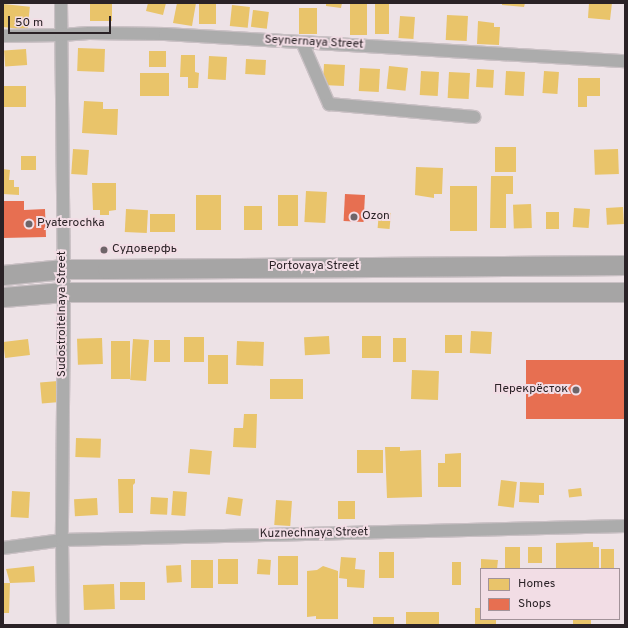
<!DOCTYPE html>
<html>
<head>
<meta charset="utf-8">
<style>
	body { margin:0 }
	#map { position:relative; width:628px; height:628px; overflow:hidden; background:#ede2e6; font-family:Overpass,sans-serif }
	div>[style] { position:absolute }
	[style*='--x'] { left:calc(var(--x)*1px); top:calc(var(--y)*1px); width:calc(var(--w)*1px); rotate:calc(var(--a)*1deg) }
	.homes>* { inset:0; background:#e9c46a; transform-origin:0 0 }
	.shops>* { inset:0; background:#e76f51; transform-origin:0 0 }
	.roads { filter:drop-shadow(1px 0 #c9c0c4) drop-shadow(-1px 0 #c9c0c4) drop-shadow(0 1px #c9c0c4) drop-shadow(0 -1px #c9c0c4) }
	.minor>* { height:12px; margin:-6px; padding:0 6px; transform-origin:6px; border-radius:6px; background:#acacac }
	.primary>* { height:19px; margin:-9.5px; padding:0 9.5px; transform-origin:9.5px; border-radius:9.5px; background:#a6a5a5 }
	.dots>* { width:11px; height:11px; translate:-50% -50%; box-sizing:border-box; border:2px solid #f2dde5; border-radius:50% }
	span { translate:-50% -50%; white-space:nowrap; text-align:center; line-height:1.15; -webkit-text-stroke:4px #f2dde5; paint-order:stroke }
	.street-label { font-size:12px; color:#2a2226 }
	.poi-label { font-size:12px; color:#2a2226 }
	.left { translate:0 -50%; text-align:left }
	.right { translate:-100% -50%; text-align:right }
	.frame { position:absolute; inset:0; border:4px solid #2a2226; pointer-events:none }
	.legend { position:absolute; left:480px; top:568px; width:140px; height:52px; box-sizing:border-box; background:#f2dde5; border:1px solid #a29299; margin:0; padding:5px 7px; list-style:none; font-size:12px; color:#2a2226 }
	.legend li { display:flex; align-items:center; gap:8px; height:20px }
	.legend b { width:20px; border:1px solid #a29299 }
	.scale { position:absolute; left:8px; top:16px; width:103px; height:18px; box-sizing:border-box; border:2px solid #2a2226; border-top:0; padding-left:5px; font-size:12px; line-height:14px; white-space:nowrap; color:#2a2226; -webkit-text-stroke:3px #f2dde5; paint-order:stroke }
</style>
</head>
<body>
<div id="map">
	<div class="homes">
		<div style="left:90px;top:3px;width:22px;height:18px"></div>
		<div style="clip-path:polygon(148px 3px,166px 3px,163px 15px,146px 11px)"></div>
		<div style="clip-path:polygon(177px 3px,196px 3px,192px 26px,173px 23px)"></div>
		<div style="left:199px;top:3px;width:17px;height:21px"></div>
		<div style="clip-path:polygon(326px 3px,342px 3px,341px 8px,326px 6px)"></div>
		<div style="left:350px;top:3px;width:17px;height:32px"></div>
		<div style="left:375px;top:3px;width:14px;height:31px"></div>
		<div style="clip-path:polygon(502px 3px,525px 3px,524px 7px,502px 5px)"></div>
		<div style="clip-path:polygon(589px 3px,612px 3px,610px 20px,588px 18px)"></div>
		<div style="left:3px;top:4px;width:27px;height:23px;rotate:6deg"></div>
		<div style="left:232px;top:5px;width:18px;height:21px;rotate:6deg"></div>
		<div style="left:299px;top:8px;width:18px;height:26px"></div>
		<div style="left:253px;top:10px;width:16px;height:17px;rotate:7deg"></div>
		<div style="left:447px;top:15px;width:21px;height:25px;rotate:3deg"></div>
		<div style="left:400px;top:16px;width:15px;height:22px;rotate:4deg"></div>
		<div style="clip-path:polygon(478px 21px,494px 23px,494px 27px,500px 27px,499px 45px,477px 44px)"></div>
		<div style="left:78px;top:48px;width:27px;height:23px;rotate:2deg"></div>
		<div style="left:26px;top:49px;width:16px;height:22px;rotate:86deg"></div>
		<div style="left:166px;top:51px;width:16px;height:17px;rotate:90deg"></div>
		<div style="clip-path:polygon(181px 55px,195px 55px,195px 72px,199px 73px,198px 88px,188px 88px,188px 77px,180px 77px)"></div>
		<div style="left:209px;top:56px;width:18px;height:23px;rotate:3deg"></div>
		<div style="left:246px;top:59px;width:20px;height:15px;rotate:3deg"></div>
		<div style="left:324px;top:64px;width:21px;height:21px;rotate:3deg"></div>
		<div style="left:389px;top:66px;width:19px;height:23px;rotate:6deg"></div>
		<div style="left:360px;top:68px;width:20px;height:23px;rotate:3deg"></div>
		<div style="left:477px;top:69px;width:17px;height:18px;rotate:3deg"></div>
		<div style="left:421px;top:71px;width:18px;height:24px;rotate:3deg"></div>
		<div style="left:506px;top:71px;width:19px;height:24px;rotate:3deg"></div>
		<div style="left:544px;top:71px;width:15px;height:22px;rotate:4deg"></div>
		<div style="left:449px;top:72px;width:21px;height:26px;rotate:3deg"></div>
		<div style="left:140px;top:73px;width:29px;height:23px"></div>
		<div style="clip-path:polygon(578px 78px,600px 78px,600px 96px,587px 96px,587px 107px,578px 107px)"></div>
		<div style="left:26px;top:86px;width:21px;height:23px;rotate:90deg"></div>
		<div style="clip-path:polygon(84px 101px,103px 102px,103px 109px,118px 109px,117px 135px,82px 133px)"></div>
		<div style="left:495px;top:147px;width:21px;height:25px"></div>
		<div style="left:73px;top:149px;width:16px;height:25px;rotate:4deg"></div>
		<div style="left:618px;top:149px;width:25px;height:24px;rotate:88deg"></div>
		<div style="left:36px;top:156px;width:14px;height:15px;rotate:90deg"></div>
		<div style="clip-path:polygon(416px 167px,443px 168px,442px 194px,434px 194px,434px 198px,415px 195px)"></div>
		<div style="clip-path:polygon(3px 169px,10px 170px,9px 180px,14px 180px,14px 187px,19px 187px,19px 195px,3px 194px)"></div>
		<div style="clip-path:polygon(491px 176px,513px 176px,513px 194px,506px 194px,506px 228px,490px 228px)"></div>
		<div style="clip-path:polygon(92px 183px,116px 183px,116px 210px,109px 211px,109px 215px,100px 215px,100px 210px,93px 210px)"></div>
		<div style="left:477px;top:186px;width:45px;height:27px;rotate:90deg"></div>
		<div style="left:306px;top:191px;width:21px;height:31px;rotate:3deg"></div>
		<div style="left:221px;top:195px;width:35px;height:25px;rotate:90deg"></div>
		<div style="left:278px;top:195px;width:20px;height:31px"></div>
		<div style="left:531px;top:204px;width:24px;height:18px;rotate:88deg"></div>
		<div style="left:244px;top:206px;width:18px;height:24px"></div>
		<div style="left:623px;top:207px;width:17px;height:17px;rotate:87deg"></div>
		<div style="left:574px;top:208px;width:16px;height:19px;rotate:4deg"></div>
		<div style="left:126px;top:209px;width:22px;height:23px;rotate:3deg"></div>
		<div style="left:379px;top:212px;width:12px;height:16px;rotate:5deg"></div>
		<div style="left:546px;top:212px;width:13px;height:17px"></div>
		<div style="left:150px;top:214px;width:25px;height:18px"></div>
		<div style="left:471px;top:331px;width:21px;height:22px;rotate:3deg"></div>
		<div style="left:445px;top:335px;width:17px;height:18px"></div>
		<div style="left:329px;top:336px;width:18px;height:25px;rotate:87deg"></div>
		<div style="left:362px;top:336px;width:19px;height:22px"></div>
		<div style="left:184px;top:337px;width:20px;height:25px"></div>
		<div style="left:102px;top:338px;width:26px;height:25px;rotate:88deg"></div>
		<div style="left:393px;top:338px;width:13px;height:24px"></div>
		<div style="left:28px;top:339px;width:16px;height:25px;rotate:83deg"></div>
		<div style="left:133px;top:339px;width:16px;height:41px;rotate:4deg"></div>
		<div style="left:154px;top:340px;width:16px;height:22px"></div>
		<div style="left:111px;top:341px;width:19px;height:38px"></div>
		<div style="left:237px;top:341px;width:27px;height:24px;rotate:2deg"></div>
		<div style="left:208px;top:355px;width:20px;height:29px"></div>
		<div style="left:412px;top:370px;width:27px;height:29px;rotate:2deg"></div>
		<div style="left:303px;top:379px;width:20px;height:33px;rotate:90deg"></div>
		<div style="left:58px;top:381px;width:21px;height:18px;rotate:85deg"></div>
		<div style="clip-path:polygon(244px 414px,257px 414px,256px 448px,233px 447px,234px 428px,243px 428px)"></div>
		<div style="left:76px;top:438px;width:25px;height:19px;rotate:2deg"></div>
		<div style="clip-path:polygon(385px 447px,400px 447px,400px 451px,421px 450px,422px 497px,387px 498px)"></div>
		<div style="left:190px;top:449px;width:22px;height:24px;rotate:5deg"></div>
		<div style="left:357px;top:450px;width:26px;height:23px"></div>
		<div style="clip-path:polygon(461px 453px,461px 487px,438px 487px,438px 463px,445px 463px,445px 454px)"></div>
		<div style="clip-path:polygon(118px 479px,135px 479px,135px 483px,133px 485px,133px 513px,119px 513px)"></div>
		<div style="left:501px;top:480px;width:16px;height:26px;rotate:7deg"></div>
		<div style="clip-path:polygon(520px 482px,544px 483px,544px 495px,539px 495px,539px 503px,519px 502px)"></div>
		<div style="left:581px;top:488px;width:8px;height:13px;rotate:83deg"></div>
		<div style="left:12px;top:491px;width:18px;height:26px;rotate:3deg"></div>
		<div style="left:173px;top:491px;width:14px;height:24px;rotate:4deg"></div>
		<div style="left:151px;top:497px;width:17px;height:17px;rotate:3deg"></div>
		<div style="left:228px;top:497px;width:15px;height:17px;rotate:8deg"></div>
		<div style="left:97px;top:498px;width:17px;height:23px;rotate:87deg"></div>
		<div style="left:276px;top:500px;width:16px;height:25px;rotate:4deg"></div>
		<div style="left:338px;top:501px;width:17px;height:18px"></div>
		<div style="clip-path:polygon(593px 542px,593px 547px,599px 547px,599px 569px,556px 569px,556px 543px)"></div>
		<div style="left:505px;top:547px;width:15px;height:22px"></div>
		<div style="left:528px;top:547px;width:14px;height:16px"></div>
		<div style="left:601px;top:549px;width:13px;height:19px"></div>
		<div style="left:379px;top:552px;width:15px;height:26px"></div>
		<div style="left:278px;top:556px;width:20px;height:29px"></div>
		<div style="clip-path:polygon(341px 557px,356px 558px,355px 569px,365px 570px,364px 588px,347px 587px,347px 579px,339px 578px)"></div>
		<div style="left:238px;top:559px;width:25px;height:20px;rotate:90deg"></div>
		<div style="left:258px;top:559px;width:13px;height:15px;rotate:4deg"></div>
		<div style="clip-path:polygon(481px 559px,498px 560px,497px 569px,481px 569px)"></div>
		<div style="left:191px;top:560px;width:22px;height:28px"></div>
		<div style="left:452px;top:562px;width:9px;height:23px"></div>
		<div style="left:181px;top:565px;width:17px;height:15px;rotate:87deg"></div>
		<div style="clip-path:polygon(34px 566px,35px 582px,10px 583px,6px 569px)"></div>
		<div style="clip-path:polygon(323px 566px,338px 571px,338px 619px,316px 619px,316px 616px,307px 617px,307px 571px,317px 570px)"></div>
		<div style="left:145px;top:582px;width:18px;height:25px;rotate:90deg"></div>
		<div style="clip-path:polygon(3px 583px,10px 583px,9px 613px,3px 613px)"></div>
		<div style="left:114px;top:584px;width:25px;height:31px;rotate:88deg"></div>
		<div style="clip-path:polygon(475px 608px,481px 608px,481px 619px,496px 619px,496px 625px,475px 625px)"></div>
		<div style="left:406px;top:612px;width:33px;height:13px"></div>
		<div style="left:394px;top:617px;width:8px;height:21px;rotate:90deg"></div>
		<div style="left:573px;top:619px;width:18px;height:6px"></div>
	</div>
	<div class="shops">
		<div style="left:345px;top:194px;width:20px;height:27px;rotate:3deg"></div>
		<div style="clip-path:polygon(3px 201px,24px 201px,24px 210px,45px 209px,46px 237px,3px 238px)"></div>
		<div style="left:625px;top:360px;width:59px;height:99px;rotate:90deg"></div>
	</div>
	<div class="roads">
		<div class="minor">
			<div style="--x:61;--y:3;--w:289;--a:89.4"></div>
			<div style="--x:64;--y:292;--w:248;--a:90.5"></div>
			<div style="--x:62;--y:540;--w:85;--a:89.3"></div>
			<div style="--x:3;--y:36;--w:58;--a:-1"></div>
			<div style="--x:61;--y:35;--w:28;--a:-4"></div>
			<div style="--x:89;--y:33;--w:76;--a:0.8"></div>
			<div style="--x:165;--y:34;--w:461;--a:3.4"></div>
			<div style="--x:302;--y:42;--w:68;--a:66.5"></div>
			<div style="--x:329;--y:104;--w:146;--a:5.1"></div>
			<div style="--x:3;--y:548;--w:60;--a:-7.7"></div>
			<div style="--x:62;--y:540;--w:563;--a:-1.42"></div>
		</div>
		<div class="primary">
			<div style="--x:3;--y:275;--w:61;--a:-5.6"></div>
			<div style="--x:64;--y:269;--w:43;--a:0"></div>
			<div style="--x:107;--y:269;--w:518;--a:-0.44"></div>
			<div style="--x:3;--y:297;--w:61;--a:-4.7"></div>
			<div style="--x:64;--y:292;--w:561;--a:0"></div>
		</div>
	</div>
	<div class="dots">
		<div style="left:354px;top:217px;background:#6e6569"></div>
		<div style="left:29px;top:224px;background:#6e6569"></div>
		<div style="left:104px;top:250px;background:#6e6569"></div>
		<div style="left:576px;top:390px;background:#6e6569"></div>
	</div>
	<div class="street-label">
		<span style="left:314px;top:43px;rotate:3deg">Seynernaya Street</span>
		<span style="left:314px;top:267px">Portovaya Street</span>
		<span style="left:63px;top:314px;rotate:-90deg">Sudostroitelnaya Street</span>
		<span style="left:314px;top:534px;rotate:-1deg">Kuznechnaya Street</span>
	</div>
	<div class="poi-label">
		<span class="left" style="left:362px;top:217px">Ozon</span>
		<span class="left" style="left:37px;top:224px">Pyaterochka</span>
		<span class="left" style="left:112px;top:250px">Судоверфь</span>
		<span class="right" style="left:568px;top:390px">Перекрёсток</span>
	</div>
	<div class="frame"></div>
	<ul class="legend">
	<li><b style="height:11px;background:#e9c46a"></b>Homes</li>
	<li><b style="height:11px;background:#e76f51"></b>Shops</li>
	</ul>
	<div class="scale">50 m</div>
</div>
</body>
</html>
